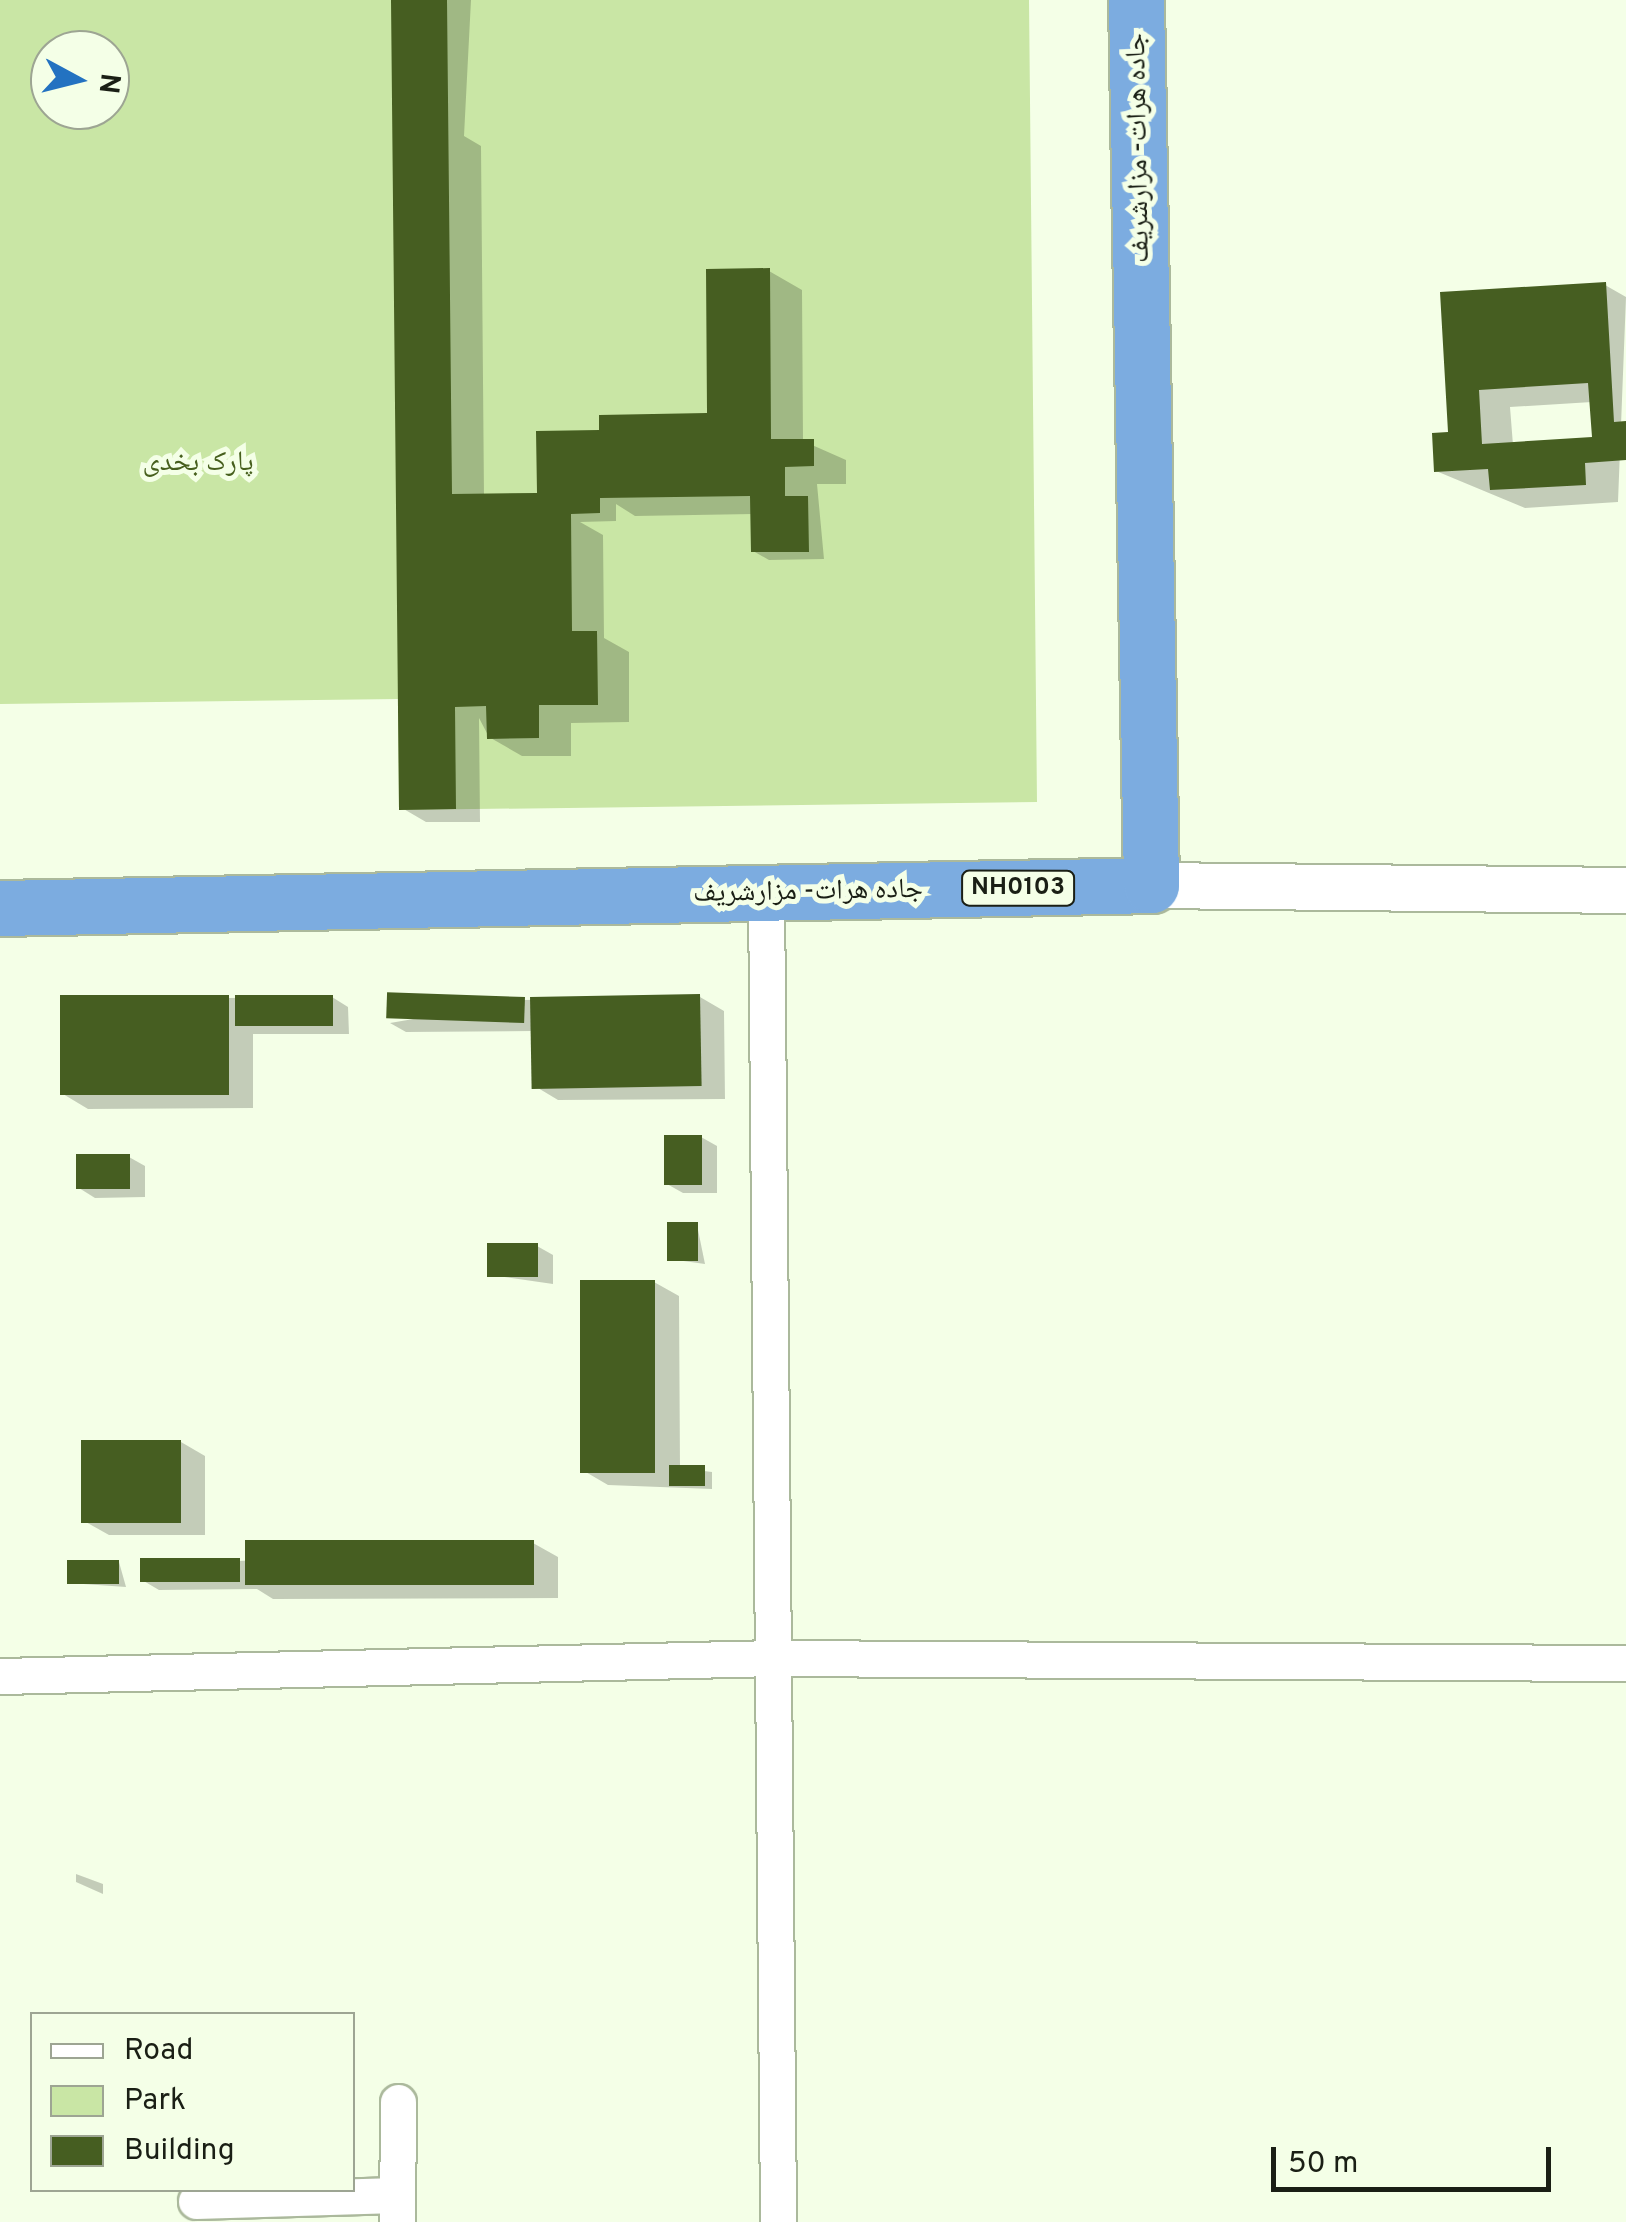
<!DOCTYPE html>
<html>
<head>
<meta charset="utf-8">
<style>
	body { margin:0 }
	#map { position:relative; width:1626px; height:2222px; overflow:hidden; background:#f4ffe7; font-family:Overpass,"Noto Naskh Arabic",sans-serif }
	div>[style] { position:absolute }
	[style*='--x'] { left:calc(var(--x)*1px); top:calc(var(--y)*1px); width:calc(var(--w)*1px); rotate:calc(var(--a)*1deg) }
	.green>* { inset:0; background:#c9e6a5 }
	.shadow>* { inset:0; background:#0003 }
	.building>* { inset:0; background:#465e21; transform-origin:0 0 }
	.roads { filter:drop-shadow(2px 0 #abb99c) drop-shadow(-2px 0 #abb99c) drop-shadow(0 2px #abb99c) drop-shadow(0 -2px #abb99c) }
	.minor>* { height:35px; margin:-17.5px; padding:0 17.5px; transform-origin:17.5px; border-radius:17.5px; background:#fff }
	.tertiary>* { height:45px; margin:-22.5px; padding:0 22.5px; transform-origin:22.5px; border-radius:22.5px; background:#fff }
	.trunk>* { height:55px; margin:-27.5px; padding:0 27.5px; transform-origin:27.5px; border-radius:27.5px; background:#7cace0 }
	span { translate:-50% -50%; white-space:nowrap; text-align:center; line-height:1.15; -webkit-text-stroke:10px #f4ffe7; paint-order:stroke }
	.shield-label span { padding:2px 8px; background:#f4ffe7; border:2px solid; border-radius:8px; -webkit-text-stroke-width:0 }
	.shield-label { font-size:25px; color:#1a1f15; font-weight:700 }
	.street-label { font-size:28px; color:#1a1f15 }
	.park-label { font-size:28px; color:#465f1d }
	.legend { position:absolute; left:30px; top:2012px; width:325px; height:180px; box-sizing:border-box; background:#f4ffe7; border:2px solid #9da593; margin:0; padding:12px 18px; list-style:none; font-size:30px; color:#1a1f15 }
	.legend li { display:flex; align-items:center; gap:20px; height:50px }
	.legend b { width:50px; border:2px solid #9da593 }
	.north { position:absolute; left:30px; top:30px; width:100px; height:100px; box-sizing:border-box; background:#f4ffe7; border:2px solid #9da593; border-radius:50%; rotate:97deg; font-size:28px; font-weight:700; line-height:40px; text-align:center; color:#1a1f15 }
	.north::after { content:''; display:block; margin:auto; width:35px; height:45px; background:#2372c1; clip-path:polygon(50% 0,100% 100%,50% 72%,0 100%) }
	.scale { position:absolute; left:1271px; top:2147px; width:280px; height:45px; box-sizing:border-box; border:5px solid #1a1f15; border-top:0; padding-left:12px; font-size:30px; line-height:35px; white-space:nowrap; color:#1a1f15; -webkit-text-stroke:8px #f4ffe7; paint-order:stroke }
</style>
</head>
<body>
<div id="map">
	<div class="green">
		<div style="clip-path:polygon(evenodd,0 0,1029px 0,1037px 802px,399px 810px,398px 699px,0 704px,0 0,50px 50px,110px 50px,110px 110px,50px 110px,50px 50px)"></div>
	</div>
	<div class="shadow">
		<div style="clip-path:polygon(394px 0,471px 0,464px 136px,481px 146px,484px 496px,536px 495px,599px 433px,710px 416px,769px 271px,802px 290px,803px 441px,846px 460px,846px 484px,817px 484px,824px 559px,769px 560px,753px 551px,753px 514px,635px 516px,616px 504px,616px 521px,580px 522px,603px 535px,604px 638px,629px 652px,629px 722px,571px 723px,571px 756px,522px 756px,489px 737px,479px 718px,480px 822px,426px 822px,402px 808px)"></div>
		<div style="clip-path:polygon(evenodd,1605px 285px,1626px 297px,1618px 502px,1525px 508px,1436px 471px,1451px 435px,1442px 295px,1605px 285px,1592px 402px,1594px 440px,1513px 445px,1510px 407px,1592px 402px)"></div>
		<div style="clip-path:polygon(332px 997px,348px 1007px,349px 1034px,253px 1034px,253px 1108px,88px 1109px,63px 1094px,228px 998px)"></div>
		<div style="clip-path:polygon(700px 997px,724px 1011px,725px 1099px,558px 1100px,533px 1085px,533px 1031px,406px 1032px,390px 1023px,524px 1000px)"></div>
		<div style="clip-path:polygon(701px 1137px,717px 1146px,717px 1193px,683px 1193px,667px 1184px)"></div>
		<div style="clip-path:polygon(129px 1157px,145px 1166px,145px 1197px,95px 1198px,79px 1188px)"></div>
		<div style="clip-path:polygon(697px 1225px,705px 1264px,669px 1259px)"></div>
		<div style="clip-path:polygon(537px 1246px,553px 1255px,553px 1284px,490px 1275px)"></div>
		<div style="clip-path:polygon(654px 1282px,679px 1296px,680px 1468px,712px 1472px,712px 1489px,608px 1485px,584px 1471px)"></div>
		<div style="clip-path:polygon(181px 1442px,205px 1456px,205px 1535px,109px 1535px,84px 1521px)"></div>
		<div style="clip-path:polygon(533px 1543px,558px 1557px,558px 1598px,273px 1599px,257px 1589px,159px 1590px,142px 1580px,239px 1561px)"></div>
		<div style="clip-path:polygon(119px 1562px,126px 1587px,69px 1583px)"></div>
		<div style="clip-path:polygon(76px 1874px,103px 1884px,103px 1894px,76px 1882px)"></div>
	</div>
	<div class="building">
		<div style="clip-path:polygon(391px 0,447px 0,452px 494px,537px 493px,536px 431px,599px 430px,599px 415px,707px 413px,706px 269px,770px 268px,771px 439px,814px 439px,814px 466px,785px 467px,785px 496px,808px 496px,809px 552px,751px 552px,750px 496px,600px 498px,600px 513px,571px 514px,572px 631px,597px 631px,598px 705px,539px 705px,539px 738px,487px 739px,486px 706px,455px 707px,456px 809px,399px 810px)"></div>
		<div style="clip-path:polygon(evenodd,1606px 282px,1614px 422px,1626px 421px,1626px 460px,1585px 463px,1586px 485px,1490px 490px,1488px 469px,1434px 472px,1432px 433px,1448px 432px,1440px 292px,1606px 282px,1588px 383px,1592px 437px,1482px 444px,1479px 390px,1588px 383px)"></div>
		<div style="left:700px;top:994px;width:92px;height:170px;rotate:89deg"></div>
		<div style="left:229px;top:995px;width:100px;height:169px;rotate:90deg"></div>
		<div style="left:235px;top:995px;width:98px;height:31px"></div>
		<div style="left:525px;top:997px;width:26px;height:138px;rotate:92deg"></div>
		<div style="left:664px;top:1135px;width:38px;height:50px"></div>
		<div style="left:130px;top:1154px;width:35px;height:54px;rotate:90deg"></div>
		<div style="left:667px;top:1222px;width:31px;height:39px"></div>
		<div style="left:487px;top:1243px;width:51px;height:34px"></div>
		<div style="left:580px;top:1280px;width:75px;height:193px"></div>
		<div style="left:81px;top:1440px;width:100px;height:83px"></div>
		<div style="left:705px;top:1465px;width:21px;height:36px;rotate:90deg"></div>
		<div style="left:534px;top:1540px;width:45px;height:289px;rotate:90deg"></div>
		<div style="left:240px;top:1558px;width:24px;height:100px;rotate:90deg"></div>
		<div style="left:67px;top:1560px;width:52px;height:24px"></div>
	</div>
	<div class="roads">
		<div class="minor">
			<div style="--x:766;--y:893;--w:1329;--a:89.48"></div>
			<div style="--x:0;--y:1676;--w:773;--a:-1.33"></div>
			<div style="--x:773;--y:1658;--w:853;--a:0.34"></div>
			<div style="--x:196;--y:2201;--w:200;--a:-1.7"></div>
			<div style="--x:397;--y:2222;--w:120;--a:-89.5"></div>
		</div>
		<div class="tertiary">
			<div style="--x:1151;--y:885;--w:475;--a:0.6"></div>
		</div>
		<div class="trunk">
			<div style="--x:0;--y:908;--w:1151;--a:-1.14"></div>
			<div style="--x:1151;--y:885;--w:885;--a:-90.97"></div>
		</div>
	</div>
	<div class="shield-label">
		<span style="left:1018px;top:888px">NH0103</span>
	</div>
	<div class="street-label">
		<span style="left:1139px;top:148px;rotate:-91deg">جاده هرات- مزارشریف</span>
		<span style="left:808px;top:892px;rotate:-1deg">جاده هرات- مزارشریف</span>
	</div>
	<div class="park-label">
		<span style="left:198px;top:463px">پارک بخدی</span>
	</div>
	<ul class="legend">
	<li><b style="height:12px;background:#fff"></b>Road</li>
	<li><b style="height:28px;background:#c9e6a5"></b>Park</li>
	<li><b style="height:28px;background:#465e21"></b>Building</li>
	</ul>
	<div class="north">N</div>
	<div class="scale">50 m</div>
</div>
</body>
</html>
